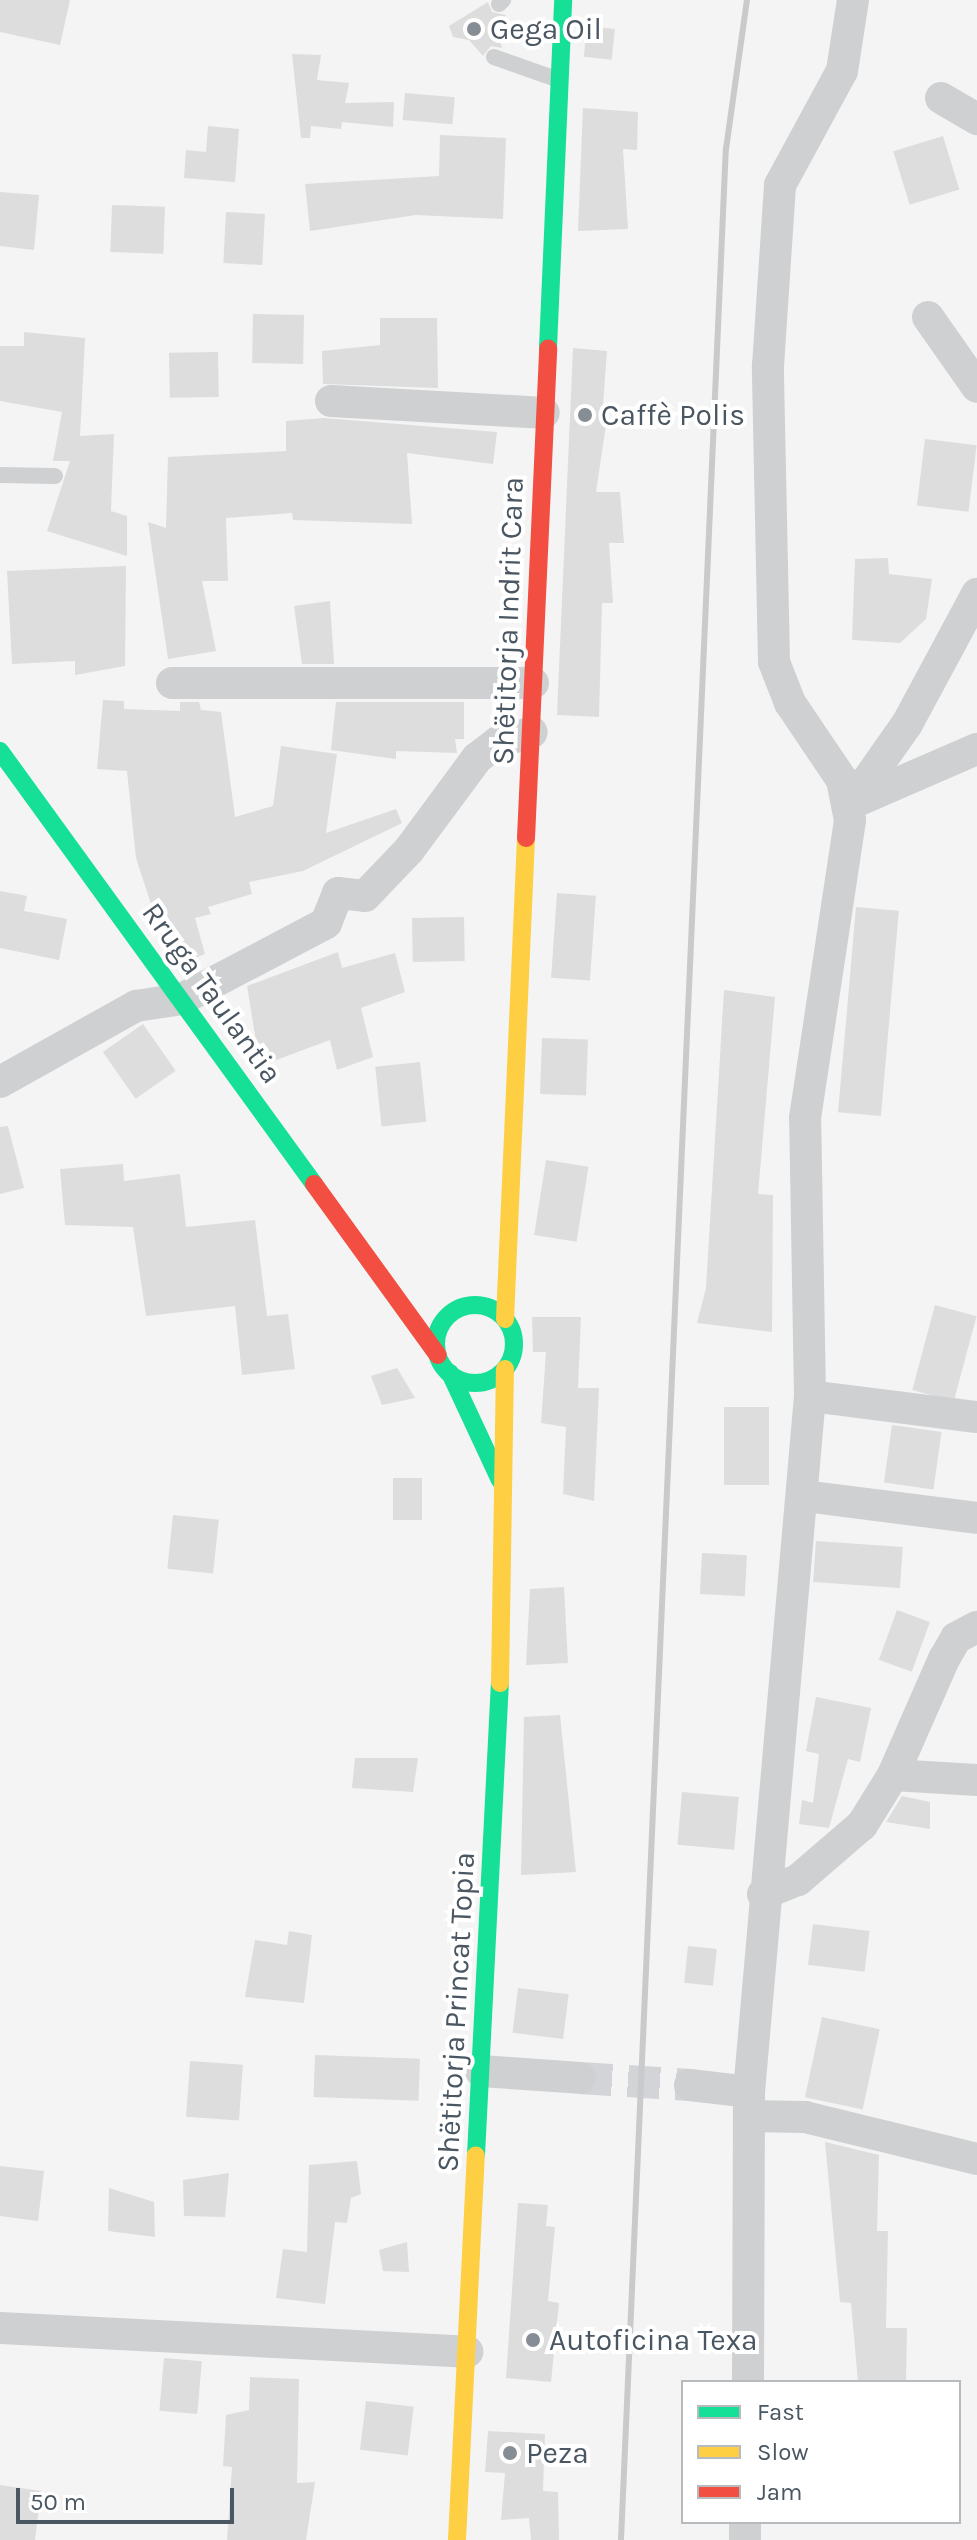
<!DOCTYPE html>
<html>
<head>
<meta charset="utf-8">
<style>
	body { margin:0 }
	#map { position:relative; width:977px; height:2540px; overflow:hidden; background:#f4f4f4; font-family:Karla,sans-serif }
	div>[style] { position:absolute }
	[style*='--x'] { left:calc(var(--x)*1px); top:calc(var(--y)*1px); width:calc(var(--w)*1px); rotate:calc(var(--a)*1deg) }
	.building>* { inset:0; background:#ddddde; transform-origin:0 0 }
	.street-tunnel>* { height:32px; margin-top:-16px; transform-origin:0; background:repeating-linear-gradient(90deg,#d2d4d7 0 32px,transparent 0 48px) }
	.lane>* { height:16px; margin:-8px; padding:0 8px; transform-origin:8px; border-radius:8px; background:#ced0d2 }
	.street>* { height:32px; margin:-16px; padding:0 16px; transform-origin:16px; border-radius:16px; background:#ced0d2 }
	.fast>* { height:18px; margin:-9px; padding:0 9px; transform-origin:9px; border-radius:9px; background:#16e098 }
	.fast>.ring { margin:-9px; padding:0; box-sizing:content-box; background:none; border:18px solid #16e098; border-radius:50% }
	.slow>* { height:18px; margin:-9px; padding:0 9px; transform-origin:9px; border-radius:9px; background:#ffcf43 }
	.jam>* { height:18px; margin:-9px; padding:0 9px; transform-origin:9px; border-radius:9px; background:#f24e42 }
	.rail>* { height:6px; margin:-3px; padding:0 3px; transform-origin:3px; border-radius:3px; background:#c9cacc }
	.dots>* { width:22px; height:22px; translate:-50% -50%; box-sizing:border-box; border:4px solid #fff; border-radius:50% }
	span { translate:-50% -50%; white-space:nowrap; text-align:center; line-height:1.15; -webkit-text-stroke:8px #fff; paint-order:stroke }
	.poi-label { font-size:30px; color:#4a5661 }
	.left { translate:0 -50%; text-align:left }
	.street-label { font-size:30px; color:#4a5661 }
	.legend { position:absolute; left:681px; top:2380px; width:280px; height:144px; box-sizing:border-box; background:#fff; border:2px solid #b7bbc0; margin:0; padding:10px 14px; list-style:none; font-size:24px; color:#4a5661 }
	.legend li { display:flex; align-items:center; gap:16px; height:40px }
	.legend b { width:40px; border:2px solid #b7bbc0 }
	.scale { position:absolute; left:16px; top:2488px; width:218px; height:36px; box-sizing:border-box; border:4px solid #4a5661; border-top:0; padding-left:10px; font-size:24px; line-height:28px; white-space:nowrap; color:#4a5661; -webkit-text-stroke:6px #fff; paint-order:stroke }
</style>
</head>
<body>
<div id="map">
	<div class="building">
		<div style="clip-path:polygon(0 0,70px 0,60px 45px,0 32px)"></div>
		<div style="clip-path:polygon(488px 2px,492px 12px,506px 15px,497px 32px,502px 48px,491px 46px,483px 56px,469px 40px,453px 37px,449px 26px)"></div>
		<div style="left:587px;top:26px;width:28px;height:31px;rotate:6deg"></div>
		<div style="clip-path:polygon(292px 54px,321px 55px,317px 80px,349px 83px,345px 103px,394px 102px,393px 127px,342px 122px,341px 129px,311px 126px,310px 138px,301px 138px)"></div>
		<div style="left:405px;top:93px;width:50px;height:27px;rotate:5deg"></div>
		<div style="clip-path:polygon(583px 108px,638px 112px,637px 150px,623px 149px,628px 229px,578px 231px)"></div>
		<div style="clip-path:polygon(208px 126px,239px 129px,235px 182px,184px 178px,186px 150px,206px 152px)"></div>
		<div style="clip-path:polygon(440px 135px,506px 138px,503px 219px,416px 215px,310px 231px,305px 184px,439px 176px)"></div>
		<div style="left:943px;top:136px;width:56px;height:52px;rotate:73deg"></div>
		<div style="clip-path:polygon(0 192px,39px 195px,34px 250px,0 246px)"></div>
		<div style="left:112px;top:205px;width:53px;height:47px;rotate:2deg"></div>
		<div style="left:226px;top:212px;width:39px;height:51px;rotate:3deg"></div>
		<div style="left:253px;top:314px;width:51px;height:49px;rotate:1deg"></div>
		<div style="clip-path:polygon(380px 318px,437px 318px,438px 388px,323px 384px,322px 351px,380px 345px)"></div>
		<div style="clip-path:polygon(24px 332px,85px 338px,80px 436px,114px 434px,111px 511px,127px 516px,127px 556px,47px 531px,70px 461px,53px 461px,62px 412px,0 401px,0 346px,24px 346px)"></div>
		<div style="clip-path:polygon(573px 348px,607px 351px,603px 405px,609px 405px,596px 492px,620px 492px,624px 543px,609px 543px,613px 603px,602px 603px,599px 717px,557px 715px)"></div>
		<div style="left:218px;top:352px;width:45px;height:49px;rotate:89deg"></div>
		<div style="clip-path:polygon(324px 418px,497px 432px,493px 464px,407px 453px,412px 524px,293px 520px,292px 513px,226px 518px,228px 581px,202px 581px,216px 651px,168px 659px,148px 522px,166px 528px,168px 457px,286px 451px,286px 421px)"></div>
		<div style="left:925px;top:439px;width:52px;height:67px;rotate:7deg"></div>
		<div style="clip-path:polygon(888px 558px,889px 574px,932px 579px,926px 619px,900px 643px,852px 640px,855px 559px)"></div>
		<div style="clip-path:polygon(126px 566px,125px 666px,75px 675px,75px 661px,12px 664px,7px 571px)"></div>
		<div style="clip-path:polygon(330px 601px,334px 664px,302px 664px,294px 606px)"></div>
		<div style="clip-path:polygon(103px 700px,124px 701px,124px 709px,180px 711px,180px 702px,199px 702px,201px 710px,221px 712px,235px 817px,273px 806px,281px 746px,337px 754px,326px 833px,396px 809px,402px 823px,303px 871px,249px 882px,252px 894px,208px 907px,211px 914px,195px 918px,205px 954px,184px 962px,162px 901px,151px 904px,136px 858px,127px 771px,97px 769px)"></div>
		<div style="clip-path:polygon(336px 702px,464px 702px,464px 739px,455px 739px,457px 753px,396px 751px,396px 759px,331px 750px)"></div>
		<div style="clip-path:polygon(0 891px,27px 896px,24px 911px,67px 919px,59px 960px,0 948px)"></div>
		<div style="left:557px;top:893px;width:39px;height:85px;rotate:4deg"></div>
		<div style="left:856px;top:907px;width:43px;height:206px;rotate:5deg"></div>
		<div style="left:464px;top:917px;width:44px;height:52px;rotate:89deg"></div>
		<div style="clip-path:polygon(338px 952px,342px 968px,395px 953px,405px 992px,361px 1008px,373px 1057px,337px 1070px,330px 1040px,260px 1066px,247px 986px)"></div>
		<div style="clip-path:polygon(724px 990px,775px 997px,758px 1194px,773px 1195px,772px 1332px,697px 1323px,706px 1288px)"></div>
		<div style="left:143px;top:1024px;width:57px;height:49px;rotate:55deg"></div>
		<div style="left:542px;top:1038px;width:46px;height:56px;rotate:2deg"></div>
		<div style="left:420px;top:1062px;width:60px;height:45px;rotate:84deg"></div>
		<div style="clip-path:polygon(8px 1126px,24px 1188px,0 1194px,0 1127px)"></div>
		<div style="left:546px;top:1160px;width:43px;height:76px;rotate:9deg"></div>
		<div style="clip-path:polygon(123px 1164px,124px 1181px,180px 1174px,186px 1227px,255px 1220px,267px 1316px,288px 1314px,295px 1369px,242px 1375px,235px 1306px,146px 1316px,133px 1227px,65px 1225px,60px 1169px)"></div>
		<div style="left:935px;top:1305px;width:43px;height:88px;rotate:15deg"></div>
		<div style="clip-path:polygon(532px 1317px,581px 1317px,578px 1388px,599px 1388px,594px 1501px,563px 1494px,566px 1427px,541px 1423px,546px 1352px,533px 1352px)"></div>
		<div style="clip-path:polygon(397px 1368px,415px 1398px,382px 1405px,371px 1376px)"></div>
		<div style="left:724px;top:1407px;width:45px;height:78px"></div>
		<div style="left:892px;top:1425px;width:50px;height:58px;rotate:8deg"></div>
		<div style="left:393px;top:1478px;width:29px;height:42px"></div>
		<div style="left:173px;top:1515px;width:46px;height:54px;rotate:6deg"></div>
		<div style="left:816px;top:1541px;width:87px;height:41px;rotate:4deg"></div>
		<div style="left:702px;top:1553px;width:45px;height:41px;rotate:3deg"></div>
		<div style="clip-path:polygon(564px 1587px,568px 1663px,526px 1665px,530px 1589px)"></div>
		<div style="left:897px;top:1610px;width:35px;height:53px;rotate:20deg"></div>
		<div style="clip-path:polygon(816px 1697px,871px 1708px,860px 1762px,848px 1759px,829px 1828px,799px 1824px,802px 1800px,813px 1803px,819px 1754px,806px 1751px)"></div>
		<div style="clip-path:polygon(560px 1715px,576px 1872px,521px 1875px,524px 1717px)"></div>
		<div style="clip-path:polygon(355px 1758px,418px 1758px,413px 1792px,352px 1788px)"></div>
		<div style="left:682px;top:1792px;width:57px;height:53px;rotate:5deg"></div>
		<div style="clip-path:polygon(902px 1796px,930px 1802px,930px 1829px,886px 1822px)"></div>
		<div style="left:813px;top:1924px;width:57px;height:41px;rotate:7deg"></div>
		<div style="clip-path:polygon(289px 1931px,312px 1935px,304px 2003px,245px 1997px,255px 1940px,287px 1945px)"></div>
		<div style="left:688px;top:1946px;width:29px;height:37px;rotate:6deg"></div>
		<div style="left:518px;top:1988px;width:51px;height:45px;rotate:7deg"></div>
		<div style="left:822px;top:2017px;width:59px;height:82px;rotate:12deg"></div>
		<div style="left:315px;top:2055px;width:105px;height:42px;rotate:2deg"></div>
		<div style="left:190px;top:2061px;width:53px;height:56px;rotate:4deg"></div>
		<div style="clip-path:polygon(825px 2142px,879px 2155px,877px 2231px,888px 2231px,886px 2328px,907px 2328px,906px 2382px,858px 2382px,851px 2303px,840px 2302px)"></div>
		<div style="clip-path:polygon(357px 2161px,361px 2194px,351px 2198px,347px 2223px,335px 2222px,325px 2304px,276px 2298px,283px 2249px,307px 2252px,309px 2165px)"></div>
		<div style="clip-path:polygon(0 2166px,44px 2171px,38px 2221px,0 2216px)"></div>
		<div style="clip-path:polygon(229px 2173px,225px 2217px,184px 2216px,183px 2180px)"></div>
		<div style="clip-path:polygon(109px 2188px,154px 2202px,155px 2237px,108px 2231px)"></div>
		<div style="clip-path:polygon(518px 2203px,548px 2205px,546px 2226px,555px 2227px,548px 2301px,559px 2303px,551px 2382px,506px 2378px)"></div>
		<div style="clip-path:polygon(407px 2242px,409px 2272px,383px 2271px,379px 2250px)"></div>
		<div style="left:164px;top:2358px;width:38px;height:53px;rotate:5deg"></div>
		<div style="clip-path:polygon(250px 2377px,299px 2379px,297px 2483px,315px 2482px,306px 2540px,227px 2540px,232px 2467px,223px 2466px,226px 2415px,249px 2410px)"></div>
		<div style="left:366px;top:2401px;width:48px;height:49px;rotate:7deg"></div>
		<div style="clip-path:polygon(488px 2431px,545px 2434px,543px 2491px,558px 2492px,559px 2540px,531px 2540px,529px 2518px,501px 2520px,505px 2473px,485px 2472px)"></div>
		<div style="clip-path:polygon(0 2485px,41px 2491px,35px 2540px,0 2540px)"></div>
	</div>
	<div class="street-tunnel">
		<div style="--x:580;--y:2078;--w:110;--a:3.6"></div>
	</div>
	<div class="lane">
		<div style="--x:499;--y:4;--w:6;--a:-45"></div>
		<div style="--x:494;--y:57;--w:69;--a:19.5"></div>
		<div style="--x:0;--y:475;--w:55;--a:1"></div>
	</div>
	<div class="street">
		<div style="--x:941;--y:98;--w:42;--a:30.3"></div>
		<div style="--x:928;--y:317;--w:85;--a:55"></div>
		<div style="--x:331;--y:401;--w:213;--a:3.2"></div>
		<div style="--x:172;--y:683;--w:361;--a:0"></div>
		<div style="--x:859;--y:800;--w:129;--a:-23.4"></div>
		<div style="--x:850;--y:805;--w:99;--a:-54.9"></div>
		<div style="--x:907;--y:724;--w:148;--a:-61.7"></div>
		<div style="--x:0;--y:1082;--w:156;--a:-29.2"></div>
		<div style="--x:136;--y:1006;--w:47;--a:-8.7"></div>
		<div style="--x:182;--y:999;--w:163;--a:-27.8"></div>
		<div style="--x:326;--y:923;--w:32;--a:-68"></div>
		<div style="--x:338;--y:893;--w:27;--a:6"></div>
		<div style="--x:365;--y:896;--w:64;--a:-46.3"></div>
		<div style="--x:409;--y:850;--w:114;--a:-53.5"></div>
		<div style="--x:477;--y:758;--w:26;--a:-37"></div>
		<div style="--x:498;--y:742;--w:35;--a:-16"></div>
		<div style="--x:810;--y:1396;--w:168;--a:7.2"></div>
		<div style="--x:804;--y:1496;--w:174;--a:7.2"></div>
		<div style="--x:893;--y:1775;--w:84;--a:3.4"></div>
		<div style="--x:763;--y:1894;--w:38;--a:-22"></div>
		<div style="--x:798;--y:1880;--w:84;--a:-40.7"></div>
		<div style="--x:862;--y:1825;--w:59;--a:-58.2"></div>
		<div style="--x:893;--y:1775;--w:127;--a:-66.3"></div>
		<div style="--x:944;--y:1659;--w:24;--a:-60"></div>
		<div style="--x:956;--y:1638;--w:24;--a:-28"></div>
		<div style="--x:481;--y:2071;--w:99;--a:4"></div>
		<div style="--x:690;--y:2085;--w:59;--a:6.8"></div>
		<div style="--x:752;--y:2116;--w:53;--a:1.1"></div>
		<div style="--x:805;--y:2117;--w:177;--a:13.7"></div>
		<div style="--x:0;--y:2328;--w:468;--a:2.9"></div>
		<div style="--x:748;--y:2382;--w:290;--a:-89.8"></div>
		<div style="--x:749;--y:2092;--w:699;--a:-84.99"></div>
		<div style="--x:810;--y:1396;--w:278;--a:-91"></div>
		<div style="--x:805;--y:1118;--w:301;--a:-81.4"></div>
		<div style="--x:850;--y:820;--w:41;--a:-101.3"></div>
		<div style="--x:842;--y:780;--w:93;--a:-124"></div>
		<div style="--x:790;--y:703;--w:44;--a:-111.3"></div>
		<div style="--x:774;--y:662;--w:296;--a:-91.2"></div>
		<div style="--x:768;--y:366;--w:181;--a:-86.2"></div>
		<div style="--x:780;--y:185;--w:130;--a:-61.5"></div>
		<div style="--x:842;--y:71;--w:72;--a:-81.2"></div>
		<div style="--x:745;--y:2540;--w:18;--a:-90"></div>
	</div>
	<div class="fast">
		<div style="--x:548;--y:348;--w:348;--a:-87.5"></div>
		<div style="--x:0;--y:751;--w:535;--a:54.05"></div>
		<div class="ring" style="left:436px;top:1305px;width:60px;height:60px"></div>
		<div style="--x:450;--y:1373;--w:118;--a:65"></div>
		<div style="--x:476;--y:2155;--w:473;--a:-87.1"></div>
	</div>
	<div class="slow">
		<div style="--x:505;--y:1319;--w:481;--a:-87.5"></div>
		<div style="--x:500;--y:1683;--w:314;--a:-89.1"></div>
		<div style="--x:457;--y:2540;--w:385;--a:-87.2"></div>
	</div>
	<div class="jam">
		<div style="--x:526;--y:838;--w:490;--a:-87.4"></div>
		<div style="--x:314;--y:1184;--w:211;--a:54.1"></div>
	</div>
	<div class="rail">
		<div style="--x:621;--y:2540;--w:2393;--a:-87.49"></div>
		<div style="--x:726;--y:149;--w:150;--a:-82"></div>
	</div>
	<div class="dots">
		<div style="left:474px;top:29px;background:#868d94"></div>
		<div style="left:585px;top:415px;background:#868d94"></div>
		<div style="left:533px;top:2340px;background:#868d94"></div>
		<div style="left:510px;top:2453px;background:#868d94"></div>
	</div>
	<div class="poi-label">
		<span class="left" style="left:490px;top:29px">Gega Oil</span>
		<span class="left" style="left:601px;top:415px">Caffè Polis</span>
		<span class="left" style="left:549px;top:2340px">Autoficina Texa</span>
		<span class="left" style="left:526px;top:2453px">Peza</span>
	</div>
	<div class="street-label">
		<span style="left:508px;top:621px;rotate:-88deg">Shëtitorja Indrit Cara</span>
		<span style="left:212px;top:993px;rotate:54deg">Rruga Taulantia</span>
		<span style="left:456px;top:2012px;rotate:-87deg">Shëtitorja Princat Topia</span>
	</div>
	<ul class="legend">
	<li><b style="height:10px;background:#16e098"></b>Fast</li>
	<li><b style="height:10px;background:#ffcf43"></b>Slow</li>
	<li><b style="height:10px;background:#f24e42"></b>Jam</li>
	</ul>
	<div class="scale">50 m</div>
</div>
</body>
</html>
